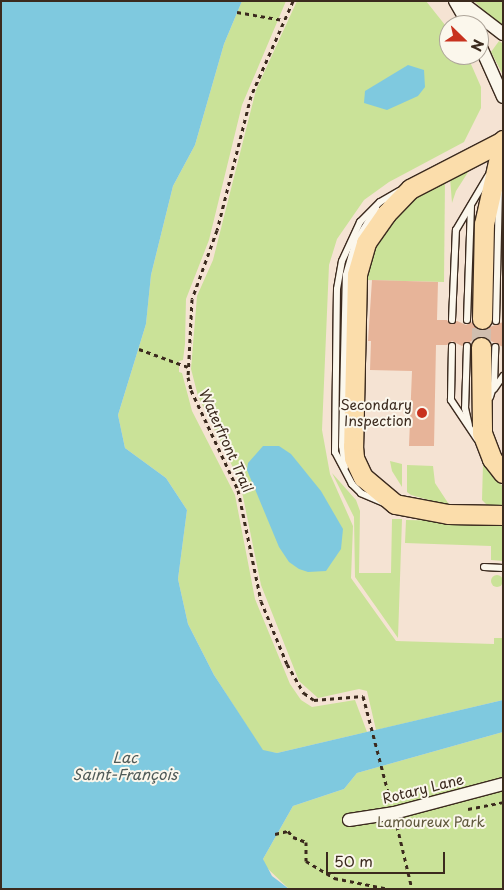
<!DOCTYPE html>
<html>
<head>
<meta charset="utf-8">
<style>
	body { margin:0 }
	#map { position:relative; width:504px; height:890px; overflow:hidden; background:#f5e3d3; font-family:"Playpen Sans",sans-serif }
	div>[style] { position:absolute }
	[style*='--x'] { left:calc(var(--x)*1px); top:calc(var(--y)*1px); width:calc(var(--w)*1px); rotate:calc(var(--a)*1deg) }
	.green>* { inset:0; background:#cae298 }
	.round { border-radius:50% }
	.water>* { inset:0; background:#7fc9df }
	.building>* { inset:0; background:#e7b499 }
	.primary-tunnel>* { height:19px; margin-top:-9.5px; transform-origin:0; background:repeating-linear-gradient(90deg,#d0beaf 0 19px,transparent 0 28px) }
	.path>* { height:3px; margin-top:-1.5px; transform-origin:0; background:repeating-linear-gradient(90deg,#3b2a1e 0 4px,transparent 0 8px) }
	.roads { filter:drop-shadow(1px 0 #3b2a1e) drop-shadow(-1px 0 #3b2a1e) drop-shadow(0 1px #3b2a1e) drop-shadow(0 -1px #3b2a1e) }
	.service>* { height:6px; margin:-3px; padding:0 3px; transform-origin:3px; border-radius:3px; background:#fbf7ec }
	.minor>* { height:12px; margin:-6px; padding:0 6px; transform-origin:6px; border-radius:6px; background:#fbf7ec }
	.primary>* { height:19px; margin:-9.5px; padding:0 9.5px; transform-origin:9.5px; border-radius:9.5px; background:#fbddab }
	.dots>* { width:14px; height:14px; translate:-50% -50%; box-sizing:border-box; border:2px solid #fbf7ec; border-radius:50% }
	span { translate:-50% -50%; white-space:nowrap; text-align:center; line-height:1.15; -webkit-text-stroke:4px #fbf7ec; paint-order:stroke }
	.poi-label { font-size:14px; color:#3b2a1e }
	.right { translate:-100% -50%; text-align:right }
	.street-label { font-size:14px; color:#3b2a1e }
	.park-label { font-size:14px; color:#5f583c }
	.water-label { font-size:15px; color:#4f5a58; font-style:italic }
	.frame { position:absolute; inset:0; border:2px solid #3b2a1e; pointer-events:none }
	.north { position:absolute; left:439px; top:15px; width:50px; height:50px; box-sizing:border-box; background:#fbf7ec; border:1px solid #aea59a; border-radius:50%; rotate:112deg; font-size:14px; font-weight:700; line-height:20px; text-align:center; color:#3b2a1e }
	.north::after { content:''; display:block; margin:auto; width:18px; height:22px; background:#c8321e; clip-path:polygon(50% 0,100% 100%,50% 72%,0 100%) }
	.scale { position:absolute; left:326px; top:852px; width:119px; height:22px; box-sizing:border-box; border:2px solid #3b2a1e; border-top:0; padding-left:6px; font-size:15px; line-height:18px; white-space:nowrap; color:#3b2a1e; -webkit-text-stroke:4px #fbf7ec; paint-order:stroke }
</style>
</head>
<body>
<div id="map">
	<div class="green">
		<div style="clip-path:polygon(242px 1px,286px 1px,242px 105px,209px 240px,186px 299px,185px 344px,183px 360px,179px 361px,179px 372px,182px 373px,192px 411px,235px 495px,255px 599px,290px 684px,301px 700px,312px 707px,355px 700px,367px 732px,277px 753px,263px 751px,214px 675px,188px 624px,178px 579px,187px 510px,166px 478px,125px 448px,118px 415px,146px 324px,151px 275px,173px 186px,195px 145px,224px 44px)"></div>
		<div style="clip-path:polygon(297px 1px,426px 1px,449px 30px,449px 55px,467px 55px,481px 87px,481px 108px,464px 142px,389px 182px,364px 200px,337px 239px,329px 265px,322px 430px,330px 474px,353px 526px,351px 578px,396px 641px,494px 644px,494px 638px,503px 638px,503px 700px,376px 730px,367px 691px,359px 689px,318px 698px,299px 681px,261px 585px,240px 482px,198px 396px,191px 369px,197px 296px,213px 260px,256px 90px)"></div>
		<div style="clip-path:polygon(474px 1px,503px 1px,503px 25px,485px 12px)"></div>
		<div style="clip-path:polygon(499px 41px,503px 44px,503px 75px,491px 52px)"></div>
		<div style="clip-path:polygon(472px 166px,456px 191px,452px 203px,450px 178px)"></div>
		<div style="clip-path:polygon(445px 180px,444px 282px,365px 280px,376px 239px,415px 195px)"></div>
		<div style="clip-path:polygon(390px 461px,402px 464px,402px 487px,392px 471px)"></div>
		<div style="clip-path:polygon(483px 463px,503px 487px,503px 508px,488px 506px,482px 500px)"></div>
		<div style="clip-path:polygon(407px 465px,433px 466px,435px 483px,450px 506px,411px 495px,407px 492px)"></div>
		<div style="clip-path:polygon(332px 473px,356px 500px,360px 511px,359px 573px,391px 573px,392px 519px,402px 519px,398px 638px,355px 577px,354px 517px)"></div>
		<div style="clip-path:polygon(406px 520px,503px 522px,503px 561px,491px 560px,491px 546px,405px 543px)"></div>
		<div class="round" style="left:491px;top:575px;width:12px;height:12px"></div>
		<div style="clip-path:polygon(503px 732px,503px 889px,289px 889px,265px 866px,263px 859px,293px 806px,344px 789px,357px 773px)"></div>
	</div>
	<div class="water">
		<div style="clip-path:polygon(1px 1px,242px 1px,224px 44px,195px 145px,173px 186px,151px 275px,146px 324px,118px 415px,125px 448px,166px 478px,187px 510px,178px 579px,188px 624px,214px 675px,263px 750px,277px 753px,503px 700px,503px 732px,357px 773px,344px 789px,293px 806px,263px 859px,272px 876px,289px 889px,1px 889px)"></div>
		<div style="clip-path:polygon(408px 65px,424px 70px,425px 87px,418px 96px,387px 110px,364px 103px,365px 91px)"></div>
		<div style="clip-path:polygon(263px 446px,279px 446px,291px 454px,321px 491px,343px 529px,341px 549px,326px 571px,308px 572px,299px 569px,289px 562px,279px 547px,247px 470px,248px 463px)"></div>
	</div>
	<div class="building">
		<div style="clip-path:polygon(372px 280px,438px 282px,437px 320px,447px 320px,450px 324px,457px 321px,466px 325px,471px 322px,482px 330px,503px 322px,503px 347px,481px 336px,462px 346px,452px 341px,447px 345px,436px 345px,434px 446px,409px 446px,412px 371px,370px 370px,371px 341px,368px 341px)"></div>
	</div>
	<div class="primary-tunnel">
		<div style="--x:481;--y:347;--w:28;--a:-88"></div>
	</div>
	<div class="path">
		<div style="--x:293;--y:1;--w:104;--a:113.9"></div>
		<div style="--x:251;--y:96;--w:138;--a:104.2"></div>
		<div style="--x:217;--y:230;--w:73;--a:109.9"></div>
		<div style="--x:192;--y:299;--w:78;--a:92.9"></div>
		<div style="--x:188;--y:377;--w:13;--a:77"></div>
		<div style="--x:191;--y:390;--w:110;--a:64.8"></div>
		<div style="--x:238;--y:490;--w:113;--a:78.3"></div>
		<div style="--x:261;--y:601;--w:68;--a:67.6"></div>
		<div style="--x:287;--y:664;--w:34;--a:60"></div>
		<div style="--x:304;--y:693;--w:12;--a:35"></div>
		<div style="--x:314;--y:700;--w:49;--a:-4.7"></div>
		<div style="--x:363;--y:696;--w:107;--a:75.4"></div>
		<div style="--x:237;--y:12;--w:47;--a:9.9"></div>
		<div style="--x:139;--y:349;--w:52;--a:20.2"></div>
		<div style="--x:468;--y:809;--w:36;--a:-11"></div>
		<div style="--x:397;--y:826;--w:65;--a:76.6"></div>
		<div style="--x:275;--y:834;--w:13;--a:-13"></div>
		<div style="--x:288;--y:831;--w:8;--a:50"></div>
		<div style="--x:293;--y:837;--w:14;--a:21"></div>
		<div style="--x:306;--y:842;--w:19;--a:90"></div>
		<div style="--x:306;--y:861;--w:33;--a:31"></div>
		<div style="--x:334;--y:878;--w:56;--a:11.3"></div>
	</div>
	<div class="roads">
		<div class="service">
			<div style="--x:452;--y:320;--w:90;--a:-87.5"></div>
			<div style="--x:456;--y:230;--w:63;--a:-59.3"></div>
			<div style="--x:467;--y:320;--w:114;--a:-88"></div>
			<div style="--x:496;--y:321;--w:129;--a:-88.7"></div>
			<div style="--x:452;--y:346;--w:54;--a:91.1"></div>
			<div style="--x:451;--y:400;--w:47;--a:56.3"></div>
			<div style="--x:467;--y:346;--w:62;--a:91.8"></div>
			<div style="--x:465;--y:408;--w:17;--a:77"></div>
			<div style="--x:494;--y:389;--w:16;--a:-55"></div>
			<div style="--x:490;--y:397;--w:14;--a:-73"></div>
			<div style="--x:494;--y:384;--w:37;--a:-88"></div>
			<div style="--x:345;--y:467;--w:21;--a:-98"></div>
			<div style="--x:342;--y:446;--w:171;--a:-88.7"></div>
			<div style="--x:346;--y:275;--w:35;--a:-74"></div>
			<div style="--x:356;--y:241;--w:38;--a:-58"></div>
			<div style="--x:384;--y:503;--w:25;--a:-157"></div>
			<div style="--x:361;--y:493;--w:13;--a:-135"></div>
			<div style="--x:352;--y:484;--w:36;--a:-118"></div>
			<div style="--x:335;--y:452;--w:163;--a:-89.3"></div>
			<div style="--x:337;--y:289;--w:28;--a:-80"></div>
			<div style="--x:342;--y:261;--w:43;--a:-65.2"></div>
			<div style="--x:360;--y:222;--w:28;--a:-45"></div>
			<div style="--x:380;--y:202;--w:22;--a:-30"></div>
			<div style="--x:484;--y:567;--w:19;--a:3"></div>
		</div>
		<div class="minor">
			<div style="--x:455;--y:1;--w:28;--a:60"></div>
			<div style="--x:460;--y:1;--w:54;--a:37.5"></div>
			<div style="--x:479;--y:43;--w:59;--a:66"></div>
			<div style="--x:349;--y:820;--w:46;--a:-8.8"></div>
			<div style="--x:394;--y:813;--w:113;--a:-14.9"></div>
		</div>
		<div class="primary">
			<div style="--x:501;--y:142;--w:102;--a:152.7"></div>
			<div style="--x:410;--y:189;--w:35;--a:134"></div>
			<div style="--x:386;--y:214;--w:35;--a:125"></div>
			<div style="--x:366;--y:243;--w:33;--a:106"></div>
			<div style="--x:357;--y:275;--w:171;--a:91.3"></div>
			<div style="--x:353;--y:446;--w:12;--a:85"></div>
			<div style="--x:354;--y:458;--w:21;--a:65"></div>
			<div style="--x:363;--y:477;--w:42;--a:40.2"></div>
			<div style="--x:395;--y:504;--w:54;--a:10.7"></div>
			<div style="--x:448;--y:514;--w:55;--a:1"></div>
			<div style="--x:482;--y:319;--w:95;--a:-88.8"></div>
			<div style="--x:484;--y:224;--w:86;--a:-77.3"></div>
			<div style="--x:481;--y:347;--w:86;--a:89.3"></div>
			<div style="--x:482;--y:433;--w:28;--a:69"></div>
			<div style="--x:492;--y:459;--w:18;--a:52"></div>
		</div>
	</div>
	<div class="dots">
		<div style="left:422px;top:413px;background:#c8321e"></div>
	</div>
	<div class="poi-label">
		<span class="right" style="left:412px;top:413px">Secondary<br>Inspection</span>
	</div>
	<div class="street-label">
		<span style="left:226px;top:441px;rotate:66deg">Waterfront Trail</span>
		<span style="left:423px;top:789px;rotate:-14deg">Rotary Lane</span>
	</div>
	<div class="park-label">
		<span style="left:431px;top:822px">Lamoureux Park</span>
	</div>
	<div class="water-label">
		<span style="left:125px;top:765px">Lac<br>Saint-François</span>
	</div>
	<div class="frame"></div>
	<div class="north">N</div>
	<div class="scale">50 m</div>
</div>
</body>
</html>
